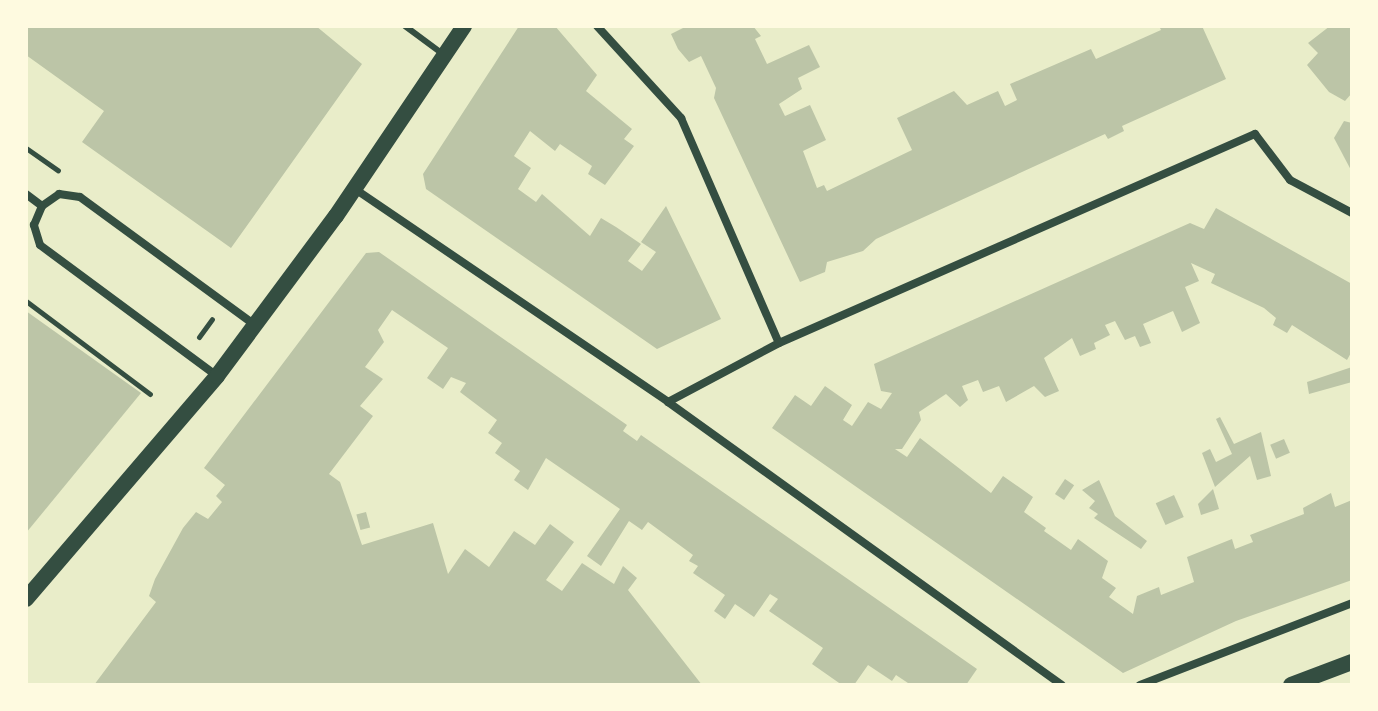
<!DOCTYPE html>
<html>
<head>
<meta charset="utf-8">
<style>
	body { margin:0 }
	#map { position:relative; width:1378px; height:711px; overflow:hidden; background:#e9edc9; font-family:"Varela Round",sans-serif }
	div>[style] { position:absolute }
	[style*='--x'] { left:calc(var(--x)*1px); top:calc(var(--y)*1px); width:calc(var(--w)*1px); rotate:calc(var(--a)*1deg) }
	.building>* { inset:0; background:#bcc5a7; transform-origin:0 0 }
	.path>* { height:5px; margin:-2.5px; padding:0 2.5px; transform-origin:2.5px; border-radius:2.5px; background:#344e41 }
	.service>* { height:6px; margin:-3px; padding:0 3px; transform-origin:3px; border-radius:3px; background:#344e41 }
	.minor>* { height:8px; margin:-4px; padding:0 4px; transform-origin:4px; border-radius:4px; background:#344e41 }
	.secondary>* { height:16px; margin:-8px; padding:0 8px; transform-origin:8px; border-radius:8px; background:#344e41 }
	span { translate:-50% -50%; white-space:nowrap; text-align:center; line-height:1.15; -webkit-text-stroke:8px #fefae0; paint-order:stroke }
	.frame { position:absolute; inset:0; border:28px solid #fefae0; pointer-events:none }
</style>
</head>
<body>
<div id="map">
	<div class="building">
		<div style="clip-path:polygon(26px 26px,316px 26px,362px 64px,231px 248px,82px 142px,104px 111px,26px 55px)"></div>
		<div style="clip-path:polygon(519px 26px,555px 26px,597px 75px,586px 91px,632px 129px,624px 139px,634px 146px,605px 185px,588px 174px,592px 166px,560px 144px,555px 151px,530px 131px,514px 156px,531px 168px,518px 189px,536px 202px,542px 194px,590px 236px,601px 218px,616px 227px,641px 244px,628px 261px,642px 271px,656px 252px,641px 242px,666px 206px,721px 319px,657px 349px,426px 189px,423px 174px)"></div>
		<div style="clip-path:polygon(687px 26px,753px 26px,761px 36px,755px 39px,767px 64px,809px 45px,820px 67px,798px 78px,802px 89px,779px 104px,785px 116px,810px 105px,826px 140px,803px 151px,817px 188px,824px 185px,827px 191px,912px 150px,897px 118px,954px 91px,967px 105px,998px 91px,1005px 106px,1017px 100px,1010px 84px,1091px 49px,1096px 59px,1161px 30px,1159px 26px,1202px 26px,1226px 79px,1122px 126px,1124px 131px,1108px 139px,1105px 134px,876px 239px,863px 251px,827px 262px,825px 272px,800px 282px,714px 98px,716px 88px,701px 56px,689px 62px,678px 49px,671px 34px)"></div>
		<div style="clip-path:polygon(1330px 26px,1352px 26px,1352px 93px,1345px 101px,1329px 92px,1307px 65px,1318px 53px,1308px 43px)"></div>
		<div style="clip-path:polygon(1344px 121px,1352px 123px,1352px 172px,1334px 138px)"></div>
		<div style="clip-path:polygon(1216px 208px,1352px 284px,1352px 351px,1347px 360px,1292px 325px,1287px 333px,1273px 325px,1276px 318px,1264px 308px,1211px 283px,1215px 274px,1191px 263px,1199px 281px,1185px 287px,1200px 323px,1182px 332px,1173px 311px,1143px 324px,1151px 343px,1140px 347px,1135px 336px,1125px 340px,1115px 321px,1105px 325px,1110px 335px,1094px 343px,1096px 349px,1080px 356px,1072px 338px,1044px 358px,1059px 391px,1045px 397px,1034px 386px,1006px 402px,999px 386px,983px 392px,978px 380px,962px 386px,968px 400px,960px 407px,946px 394px,919px 412px,921px 420px,902px 449px,895px 449px,907px 457px,920px 438px,991px 493px,1003px 476px,1033px 497px,1024px 512px,1046px 528px,1044px 531px,1071px 550px,1078px 539px,1108px 561px,1102px 578px,1116px 588px,1109px 597px,1133px 614px,1137px 596px,1159px 587px,1161px 595px,1194px 582px,1187px 557px,1232px 539px,1235px 549px,1253px 542px,1250px 535px,1304px 514px,1303px 508px,1331px 493px,1335px 507px,1352px 500px,1352px 580px,1236px 621px,1123px 673px,772px 428px,795px 395px,811px 406px,825px 386px,852px 405px,843px 420px,852px 426px,868px 402px,881px 409px,892px 393px,881px 391px,874px 364px,1190px 223px,1204px 229px)"></div>
		<div style="clip-path:polygon(379px 252px,627px 425px,623px 431px,637px 441px,641px 435px,977px 669px,966px 685px,911px 685px,896px 675px,892px 681px,868px 665px,854px 685px,842px 685px,812px 664px,823px 648px,769px 611px,778px 599px,770px 594px,754px 617px,735px 604px,725px 619px,714px 611px,725px 595px,693px 573px,698px 566px,689px 561px,693px 555px,648px 522px,642px 530px,629px 521px,601px 566px,587px 556px,620px 509px,546px 458px,528px 490px,514px 480px,520px 471px,495px 453px,502px 443px,488px 433px,497px 420px,460px 392px,466px 383px,451px 377px,443px 389px,427px 378px,448px 348px,392px 310px,378px 330px,384px 342px,365px 367px,383px 379px,360px 406px,373px 416px,329px 474px,340px 482px,362px 545px,433px 523px,448px 574px,465px 549px,489px 567px,514px 531px,535px 545px,550px 524px,574px 542px,546px 580px,562px 591px,582px 563px,614px 584px,623px 566px,637px 578px,628px 590px,702px 685px,94px 685px,156px 602px,149px 596px,155px 579px,183px 528px,196px 512px,208px 519px,222px 502px,216px 496px,225px 485px,204px 468px,366px 253px)"></div>
		<div style="clip-path:polygon(26px 311px,141px 393px,26px 533px)"></div>
		<div style="clip-path:polygon(1352px 367px,1352px 382px,1309px 394px,1307px 382px)"></div>
		<div style="clip-path:polygon(1220px 417px,1234px 444px,1261px 432px,1271px 476px,1257px 480px,1250px 456px,1215px 487px,1202px 453px,1210px 449px,1216px 462px,1232px 454px,1216px 419px)"></div>
		<div style="left:1284px;top:439px;width:15px;height:15px;rotate:67deg"></div>
		<div style="left:1065px;top:479px;width:11px;height:18px;rotate:34deg"></div>
		<div style="clip-path:polygon(1099px 480px,1115px 516px,1147px 541px,1141px 549px,1094px 518px,1098px 514px,1089px 508px,1095px 501px,1082px 490px)"></div>
		<div style="clip-path:polygon(1213px 489px,1219px 509px,1201px 515px,1198px 504px)"></div>
		<div style="left:1174px;top:495px;width:24px;height:20px;rotate:66deg"></div>
		<div style="left:366px;top:512px;width:16px;height:10px;rotate:75deg"></div>
	</div>
	<div class="path">
		<div style="--x:26;--y:148;--w:39;--a:35"></div>
		<div style="--x:26;--y:301;--w:155;--a:36.9"></div>
		<div style="--x:199;--y:337;--w:22;--a:-54"></div>
	</div>
	<div class="service">
		<div style="--x:405;--y:26;--w:49;--a:36.6"></div>
	</div>
	<div class="minor">
		<div style="--x:597;--y:26;--w:125;--a:47.6"></div>
		<div style="--x:681;--y:118;--w:245;--a:66.5"></div>
		<div style="--x:355;--y:189;--w:379;--a:34.2"></div>
		<div style="--x:668;--y:402;--w:485;--a:35.7"></div>
		<div style="--x:26;--y:194;--w:20;--a:37"></div>
		<div style="--x:217;--y:376;--w:220;--a:-143.5"></div>
		<div style="--x:40;--y:245;--w:21;--a:-107"></div>
		<div style="--x:34;--y:225;--w:21;--a:-67"></div>
		<div style="--x:42;--y:206;--w:21;--a:-35"></div>
		<div style="--x:59;--y:194;--w:21;--a:8"></div>
		<div style="--x:80;--y:197;--w:217;--a:36.2"></div>
		<div style="--x:668;--y:402;--w:126;--a:-28"></div>
		<div style="--x:779;--y:343;--w:520;--a:-23.71"></div>
		<div style="--x:1255;--y:134;--w:58;--a:52.7"></div>
		<div style="--x:1290;--y:180;--w:70;--a:28"></div>
		<div style="--x:1140;--y:685;--w:227;--a:-21.1"></div>
	</div>
	<div class="secondary">
		<div style="--x:26;--y:599;--w:294;--a:-49.4"></div>
		<div style="--x:217;--y:376;--w:199;--a:-53.4"></div>
		<div style="--x:336;--y:216;--w:229;--a:-56"></div>
		<div style="--x:1291;--y:685;--w:65;--a:-20.7"></div>
	</div>
	<div class="frame"></div>
</div>
</body>
</html>
